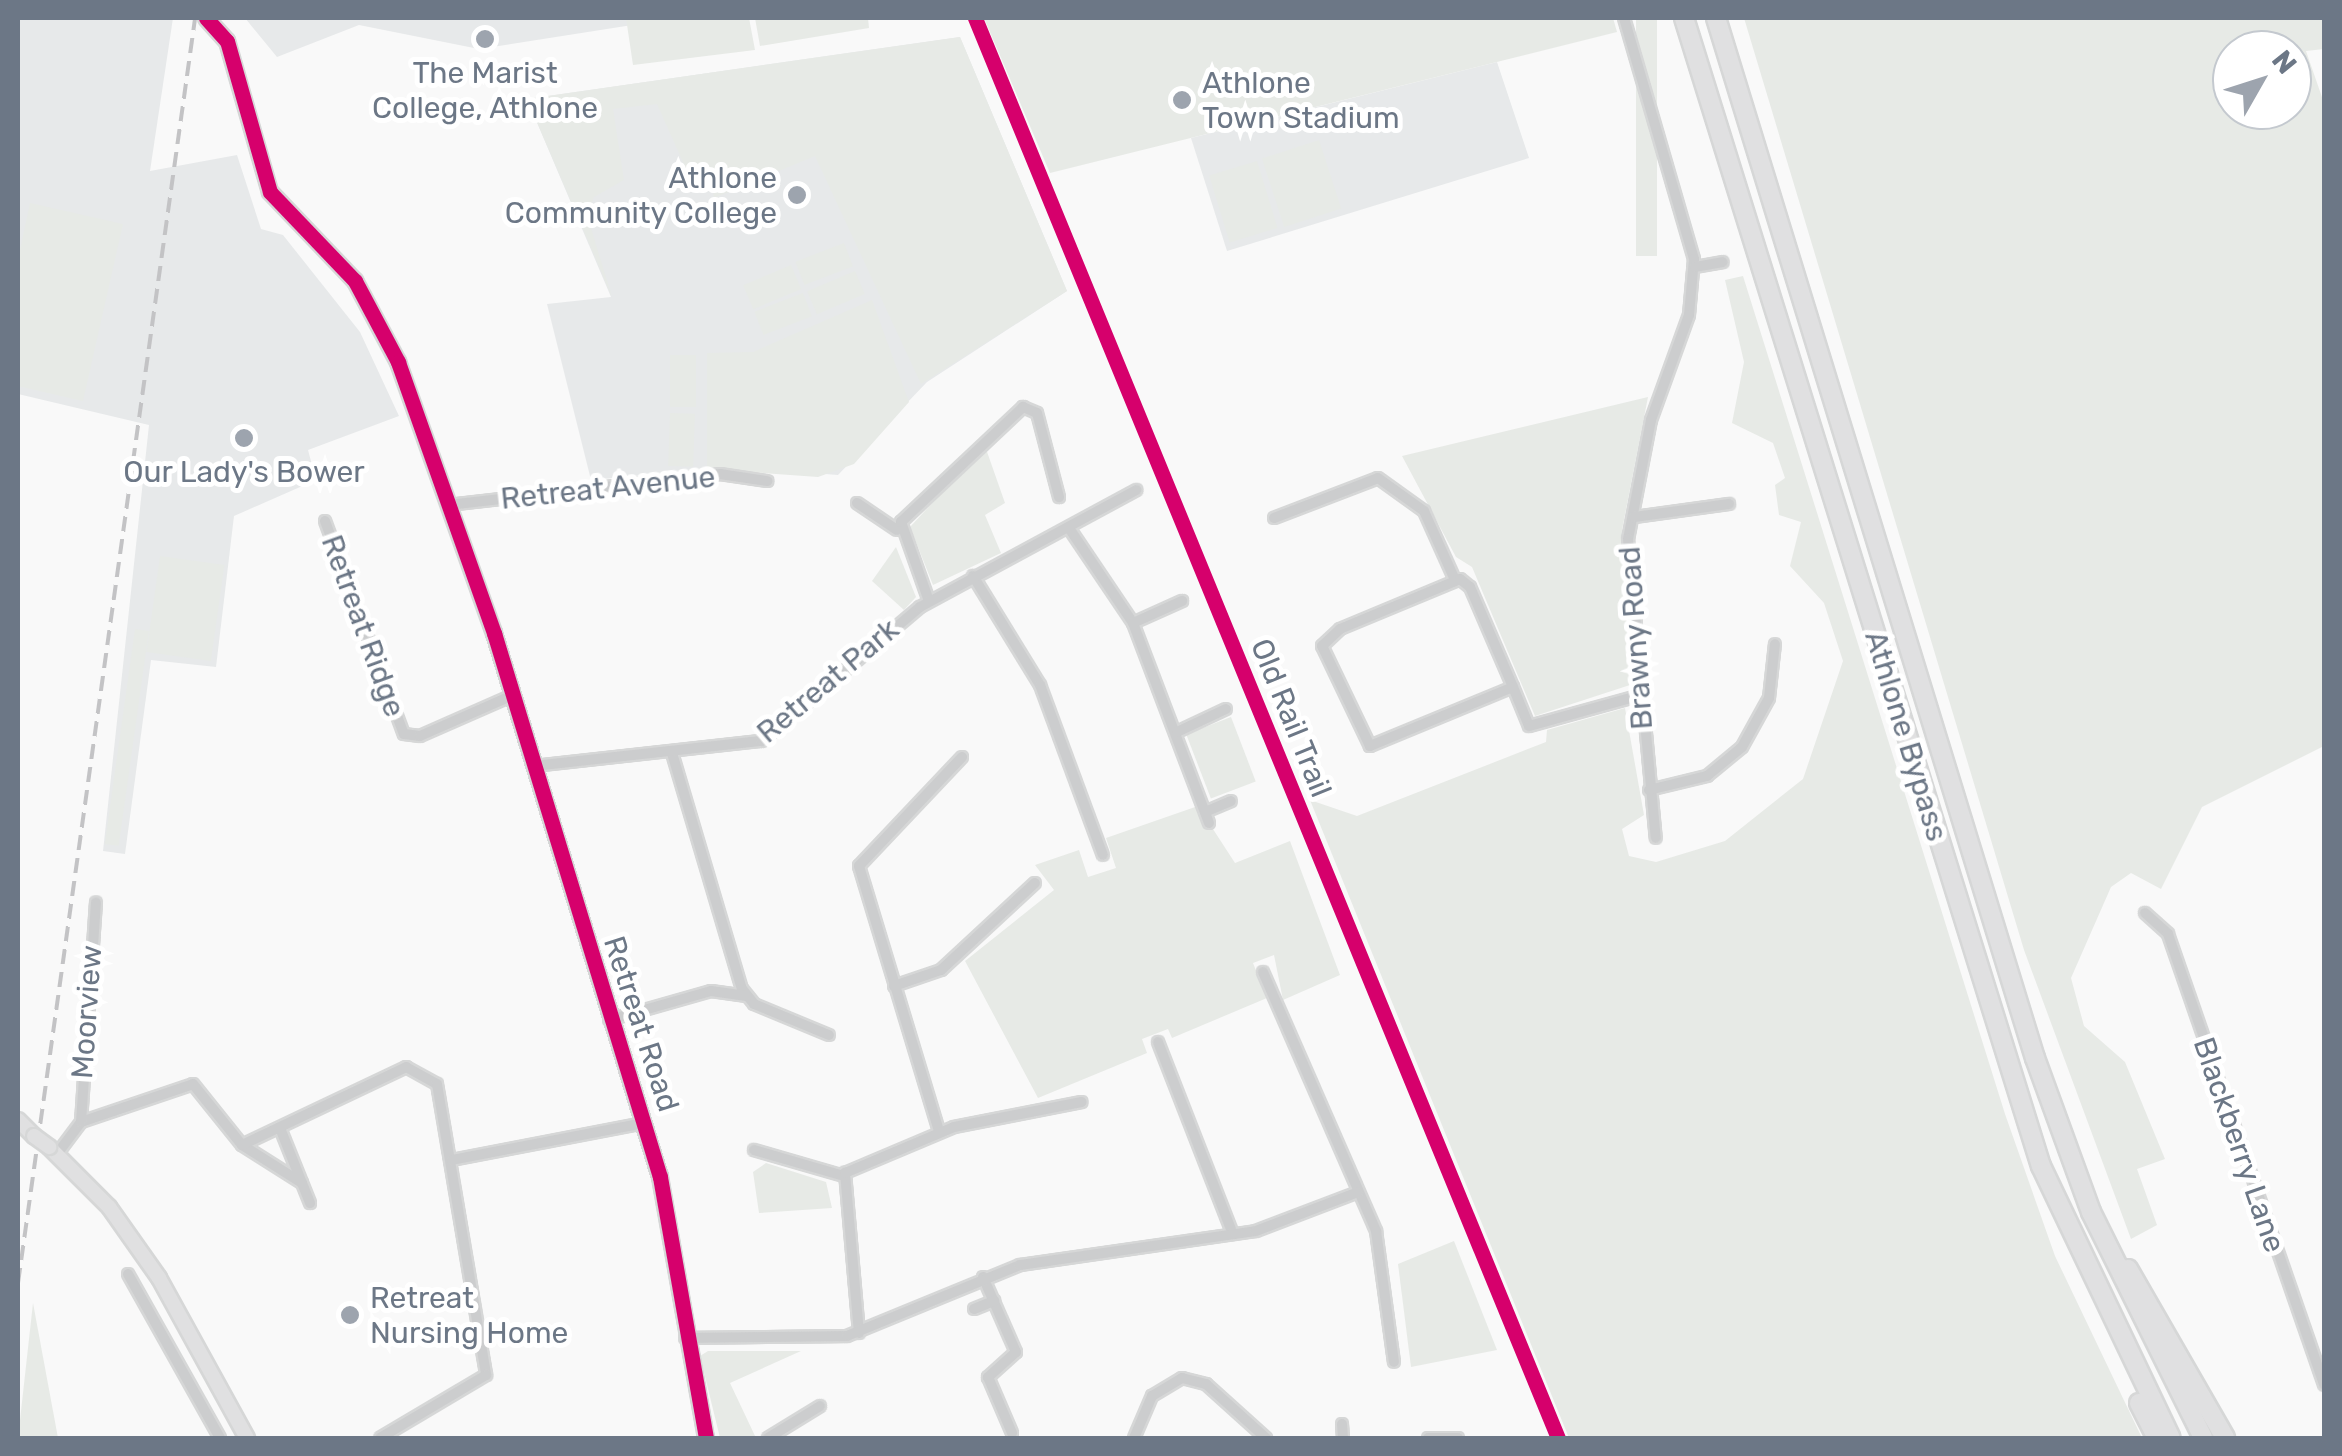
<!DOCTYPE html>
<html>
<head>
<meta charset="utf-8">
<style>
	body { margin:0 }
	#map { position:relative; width:2342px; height:1456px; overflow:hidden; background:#f9f9f9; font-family:Rubik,sans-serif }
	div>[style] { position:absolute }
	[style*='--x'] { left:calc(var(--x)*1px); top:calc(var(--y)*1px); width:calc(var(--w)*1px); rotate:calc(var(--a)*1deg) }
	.built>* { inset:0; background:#e7e9ea }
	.green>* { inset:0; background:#e7eae6; transform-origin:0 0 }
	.roads { filter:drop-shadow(2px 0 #d6d7d7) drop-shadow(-2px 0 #d6d7d7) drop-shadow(0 2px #d6d7d7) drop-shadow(0 -2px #d6d7d7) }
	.street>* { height:10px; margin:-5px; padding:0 5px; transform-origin:5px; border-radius:5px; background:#cccdce }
	.secondary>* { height:14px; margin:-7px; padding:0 7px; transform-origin:7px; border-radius:7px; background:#e0e0e1 }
	.highway>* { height:18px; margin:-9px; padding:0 9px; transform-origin:9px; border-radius:9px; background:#e0e0e1 }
	.rail>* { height:4px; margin-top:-2px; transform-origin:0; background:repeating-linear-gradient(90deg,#c3c3c5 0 15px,transparent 0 23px) }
	.bridges { filter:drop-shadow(2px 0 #d6d7d7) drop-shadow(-2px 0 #d6d7d7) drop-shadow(0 2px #d6d7d7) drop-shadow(0 -2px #d6d7d7) }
	.secondary-bridge>* { height:14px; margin:-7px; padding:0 7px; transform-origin:7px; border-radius:7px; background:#e0e0e1 }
	.cycleway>* { height:15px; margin:-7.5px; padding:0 7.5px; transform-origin:7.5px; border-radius:7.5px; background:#d6006c }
	.dots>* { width:28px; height:28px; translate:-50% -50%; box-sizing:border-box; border:5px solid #fff; border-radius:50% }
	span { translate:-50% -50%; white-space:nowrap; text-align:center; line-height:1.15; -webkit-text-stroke:10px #fff; paint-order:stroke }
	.poi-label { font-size:30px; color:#6c7786 }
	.left { translate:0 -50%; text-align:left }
	.right { translate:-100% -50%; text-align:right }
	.street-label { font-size:30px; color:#6c7786 }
	.frame { position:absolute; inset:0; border:20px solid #6c7786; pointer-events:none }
	.north { position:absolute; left:2212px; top:30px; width:100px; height:100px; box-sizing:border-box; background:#fff; border:2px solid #c4c9cf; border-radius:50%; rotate:51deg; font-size:28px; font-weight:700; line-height:40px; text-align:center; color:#6c7786 }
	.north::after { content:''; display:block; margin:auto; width:35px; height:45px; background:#9da4ae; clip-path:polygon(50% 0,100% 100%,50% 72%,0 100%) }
</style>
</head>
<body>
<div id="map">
	<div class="built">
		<div style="clip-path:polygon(18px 18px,173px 18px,150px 171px,237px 155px,261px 229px,283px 235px,360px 332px,399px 416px,308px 450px,316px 480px,234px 516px,216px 667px,151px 660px,125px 854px,103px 851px,149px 425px,18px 394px)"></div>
		<div style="clip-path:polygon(245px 18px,677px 18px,479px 49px,359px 25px,277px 57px)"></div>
		<div style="clip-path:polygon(960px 37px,1067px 291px,927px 382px,838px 475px,735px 467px,591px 480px,547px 304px,611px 297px,527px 99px)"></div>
		<div style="clip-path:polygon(1497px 62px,1529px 158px,1227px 251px,1191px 138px)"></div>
	</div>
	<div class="green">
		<div style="clip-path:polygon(626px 18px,749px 18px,755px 50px,633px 65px)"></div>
		<div style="clip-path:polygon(755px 18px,868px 18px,869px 28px,760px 46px)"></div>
		<div style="clip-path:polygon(984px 18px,1613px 18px,1617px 32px,1050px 173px)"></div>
		<div style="left:1636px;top:18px;width:21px;height:238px"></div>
		<div style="clip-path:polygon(evenodd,1744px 18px,2324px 18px,2324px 49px,2306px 51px,2324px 103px,2324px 746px,2202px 807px,2161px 889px,2131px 873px,2111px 887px,2071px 978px,2084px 1026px,2125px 1062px,2165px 1159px,2137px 1169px,2157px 1225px,2131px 1239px,2024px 950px,1744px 18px,2232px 50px,2292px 50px,2292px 110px,2232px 110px,2232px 50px)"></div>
		<div style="clip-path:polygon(960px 37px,1067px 291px,921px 384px,815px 156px,714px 198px,709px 173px,691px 180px,657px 104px,613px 109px,624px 180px,594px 197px,587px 215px,612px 297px,527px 99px)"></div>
		<div style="left:1319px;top:140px;width:72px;height:60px;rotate:72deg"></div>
		<div style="left:1257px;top:161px;width:70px;height:50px;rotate:73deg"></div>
		<div style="clip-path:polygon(30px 203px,123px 224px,83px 401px,18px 386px,18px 259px)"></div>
		<div style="left:844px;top:243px;width:25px;height:52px;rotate:69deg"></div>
		<div style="left:791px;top:265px;width:26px;height:52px;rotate:67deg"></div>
		<div style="left:855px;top:271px;width:25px;height:52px;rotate:67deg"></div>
		<div style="clip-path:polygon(1743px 276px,2005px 1114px,2055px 1256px,2142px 1438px,1569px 1438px,1310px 800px,1357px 816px,1546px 742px,1547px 730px,1625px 708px,1644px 815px,1622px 829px,1629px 856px,1656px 862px,1725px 841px,1803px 779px,1843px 661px,1824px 603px,1790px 566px,1801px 522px,1779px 515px,1775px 485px,1785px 478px,1773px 443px,1732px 423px,1744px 362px,1725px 280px)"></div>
		<div style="left:803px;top:293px;width:25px;height:52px;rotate:69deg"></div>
		<div style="clip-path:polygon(872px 300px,909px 402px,854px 464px,818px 477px,707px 469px,707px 353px,753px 352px)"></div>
		<div style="left:670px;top:355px;width:26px;height:52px"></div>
		<div style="clip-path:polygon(1648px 397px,1622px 530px,1630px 685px,1535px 716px,1472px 567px,1456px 557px,1402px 456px)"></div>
		<div style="left:670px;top:413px;width:25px;height:53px;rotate:2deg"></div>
		<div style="clip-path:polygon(985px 446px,1005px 503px,985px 515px,1001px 553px,933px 585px,910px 527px)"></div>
		<div style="clip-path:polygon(896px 547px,916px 597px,904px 610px,872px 581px)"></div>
		<div style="left:160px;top:556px;width:65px;height:97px;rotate:8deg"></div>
		<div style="left:135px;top:629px;width:14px;height:217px;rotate:8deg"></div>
		<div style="left:1231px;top:717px;width:69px;height:48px;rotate:69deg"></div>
		<div style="clip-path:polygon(1198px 806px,1235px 863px,1290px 841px,1340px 975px,1283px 1000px,1274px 955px,1253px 963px,1267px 998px,1172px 1038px,1168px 1029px,1142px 1039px,1147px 1053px,1038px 1098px,965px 961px,1054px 890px,1035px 865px,1079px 850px,1088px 877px,1116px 868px,1106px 838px)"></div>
		<div style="clip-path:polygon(766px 1163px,826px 1182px,832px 1208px,759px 1213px,753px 1172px)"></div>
		<div style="clip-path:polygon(1454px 1241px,1497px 1350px,1411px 1367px,1398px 1264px)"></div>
		<div style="clip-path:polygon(33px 1303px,58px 1438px,18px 1438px)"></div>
		<div style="clip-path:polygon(708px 1351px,801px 1351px,730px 1383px,756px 1438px,720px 1438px,700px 1356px)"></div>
	</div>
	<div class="roads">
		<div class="street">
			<div style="--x:1624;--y:18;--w:251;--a:73.8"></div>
			<div style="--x:1694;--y:259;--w:56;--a:95.1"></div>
			<div style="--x:1689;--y:315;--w:112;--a:109.9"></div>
			<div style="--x:1651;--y:420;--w:121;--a:100.9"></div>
			<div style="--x:1628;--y:539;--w:300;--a:84.7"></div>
			<div style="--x:1695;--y:267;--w:28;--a:-10"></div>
			<div style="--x:857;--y:503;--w:48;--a:34"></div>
			<div style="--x:448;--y:505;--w:274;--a:-6.5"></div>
			<div style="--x:720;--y:474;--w:48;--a:8.5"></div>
			<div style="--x:1634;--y:517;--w:96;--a:-7.8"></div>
			<div style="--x:1274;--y:518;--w:111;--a:-21"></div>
			<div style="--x:1378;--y:478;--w:57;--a:35.7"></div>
			<div style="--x:1424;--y:511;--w:76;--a:65.8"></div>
			<div style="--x:325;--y:521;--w:227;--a:69.7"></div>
			<div style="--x:404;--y:734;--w:16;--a:7"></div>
			<div style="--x:420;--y:736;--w:99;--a:-23.7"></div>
			<div style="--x:1069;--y:528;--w:115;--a:56"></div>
			<div style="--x:1133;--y:623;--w:214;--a:69.2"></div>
			<div style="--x:973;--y:576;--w:128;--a:58.4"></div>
			<div style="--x:1040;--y:685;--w:181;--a:69.7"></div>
			<div style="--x:929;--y:601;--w:84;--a:-109.5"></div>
			<div style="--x:901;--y:522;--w:168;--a:-43.3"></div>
			<div style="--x:1023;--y:407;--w:15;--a:23"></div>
			<div style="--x:1037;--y:413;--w:87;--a:75.3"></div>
			<div style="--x:1133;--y:623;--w:54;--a:-24.2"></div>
			<div style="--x:1513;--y:687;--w:155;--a:157.6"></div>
			<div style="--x:1370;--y:746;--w:111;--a:-115.6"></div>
			<div style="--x:1322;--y:646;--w:25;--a:-43"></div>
			<div style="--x:1340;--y:629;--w:130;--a:-22.6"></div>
			<div style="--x:1460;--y:579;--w:13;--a:39"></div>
			<div style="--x:1470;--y:587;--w:109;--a:66.7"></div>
			<div style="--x:1513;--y:687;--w:42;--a:67.7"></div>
			<div style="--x:1529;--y:726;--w:113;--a:-15.4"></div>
			<div style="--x:1177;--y:732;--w:54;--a:-25.1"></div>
			<div style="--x:672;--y:753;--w:246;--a:73.5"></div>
			<div style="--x:742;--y:989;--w:19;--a:51"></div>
			<div style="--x:754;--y:1004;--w:81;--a:22.5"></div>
			<div style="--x:534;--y:766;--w:229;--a:-6.3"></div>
			<div style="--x:762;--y:741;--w:207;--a:-40.3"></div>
			<div style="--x:920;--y:607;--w:246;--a:-28.4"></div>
			<div style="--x:1649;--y:790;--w:60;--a:-13.6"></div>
			<div style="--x:1707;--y:776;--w:45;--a:-39.6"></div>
			<div style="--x:1742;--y:747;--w:56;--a:-61.1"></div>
			<div style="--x:1769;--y:698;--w:54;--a:-83.7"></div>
			<div style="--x:1205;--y:812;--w:28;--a:-23"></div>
			<div style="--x:2145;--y:913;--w:31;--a:42"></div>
			<div style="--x:2168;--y:934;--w:477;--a:70.9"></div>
			<div style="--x:1263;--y:972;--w:283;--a:66.4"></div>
			<div style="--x:1376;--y:1231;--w:132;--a:82.2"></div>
			<div style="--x:894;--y:986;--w:50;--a:-18.8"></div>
			<div style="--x:941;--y:970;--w:128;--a:-42.8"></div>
			<div style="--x:609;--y:1020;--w:106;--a:-15.9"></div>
			<div style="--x:711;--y:991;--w:36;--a:8"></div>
			<div style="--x:1158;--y:1042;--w:206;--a:68.7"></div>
			<div style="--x:81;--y:1122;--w:118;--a:-18.7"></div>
			<div style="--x:193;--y:1084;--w:78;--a:51.2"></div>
			<div style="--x:242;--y:1145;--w:71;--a:32.3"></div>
			<div style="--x:280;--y:1128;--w:81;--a:68.2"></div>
			<div style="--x:939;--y:1131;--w:277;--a:-106.8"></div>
			<div style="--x:859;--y:866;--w:150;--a:-46.6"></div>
			<div style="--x:242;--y:1145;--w:182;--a:-25.4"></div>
			<div style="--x:406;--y:1067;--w:35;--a:29"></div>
			<div style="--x:437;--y:1084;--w:295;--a:80.4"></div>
			<div style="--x:486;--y:1375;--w:123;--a:149.3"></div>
			<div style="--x:754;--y:1150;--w:94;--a:16.1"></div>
			<div style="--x:57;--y:1154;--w:40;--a:-53"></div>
			<div style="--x:81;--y:1122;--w:220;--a:-86.1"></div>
			<div style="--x:452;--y:1160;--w:196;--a:-10.9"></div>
			<div style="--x:128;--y:1274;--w:188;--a:60.7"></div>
			<div style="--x:983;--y:1277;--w:82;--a:66.3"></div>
			<div style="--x:1016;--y:1352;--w:38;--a:138"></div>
			<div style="--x:988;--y:1377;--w:61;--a:66.8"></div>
			<div style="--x:974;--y:1309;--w:22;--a:-22"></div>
			<div style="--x:859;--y:1333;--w:161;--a:-95"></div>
			<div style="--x:845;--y:1173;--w:118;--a:-22.9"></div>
			<div style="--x:954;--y:1127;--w:130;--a:-11.1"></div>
			<div style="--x:685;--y:1338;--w:162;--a:-0.7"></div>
			<div style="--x:847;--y:1336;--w:187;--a:-22.3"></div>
			<div style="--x:1020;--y:1265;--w:238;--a:-8.2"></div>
			<div style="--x:1256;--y:1231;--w:109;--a:-20.9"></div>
			<div style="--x:1342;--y:1424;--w:14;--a:86"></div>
			<div style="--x:768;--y:1438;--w:61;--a:-31.6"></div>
			<div style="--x:1134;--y:1438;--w:46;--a:-66.8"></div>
			<div style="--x:1152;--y:1396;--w:35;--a:-31"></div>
			<div style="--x:1182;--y:1378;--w:25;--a:14"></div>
			<div style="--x:1206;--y:1384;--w:81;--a:42"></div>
			<div style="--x:1428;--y:1438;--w:30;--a:0"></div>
		</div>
		<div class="secondary">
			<div style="--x:206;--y:18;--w:31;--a:48"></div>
			<div style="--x:227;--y:41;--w:157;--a:74.1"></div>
			<div style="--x:270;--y:192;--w:123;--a:46.3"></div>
			<div style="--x:355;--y:281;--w:92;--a:62"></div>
			<div style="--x:398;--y:362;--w:288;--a:70.5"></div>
			<div style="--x:494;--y:633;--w:569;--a:73.03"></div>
			<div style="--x:660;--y:1177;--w:265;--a:80"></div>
			<div style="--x:18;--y:1120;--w:23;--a:45"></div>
			<div style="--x:49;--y:1147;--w:85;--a:45"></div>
			<div style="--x:109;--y:1207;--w:87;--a:54.8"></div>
			<div style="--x:159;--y:1278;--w:183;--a:61.2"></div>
		</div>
		<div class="highway">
			<div style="--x:1684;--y:18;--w:1202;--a:72.73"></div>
			<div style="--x:2041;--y:1166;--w:301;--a:64.5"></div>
			<div style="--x:1716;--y:18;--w:1088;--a:72.95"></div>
			<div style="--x:2035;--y:1058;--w:164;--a:70"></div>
			<div style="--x:2091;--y:1212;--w:252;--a:63.6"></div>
			<div style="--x:2128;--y:1269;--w:195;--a:60.1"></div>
			<div style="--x:2139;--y:1403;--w:39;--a:63"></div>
		</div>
	</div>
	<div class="rail">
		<div style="--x:18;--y:1283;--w:1277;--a:-82.03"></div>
	</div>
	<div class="bridges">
		<div class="secondary-bridge">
			<div style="--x:34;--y:1136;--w:19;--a:36"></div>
		</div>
	</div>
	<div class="cycleway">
		<div style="--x:206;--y:18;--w:31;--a:48"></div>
		<div style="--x:227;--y:41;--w:157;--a:74.1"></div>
		<div style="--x:270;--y:192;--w:123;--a:46.3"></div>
		<div style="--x:355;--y:281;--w:92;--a:62"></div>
		<div style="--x:398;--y:362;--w:288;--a:70.5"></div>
		<div style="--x:494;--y:633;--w:569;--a:73.03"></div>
		<div style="--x:660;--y:1177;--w:265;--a:80"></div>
		<div style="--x:975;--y:18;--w:1535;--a:67.68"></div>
	</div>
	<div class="dots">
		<div style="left:485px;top:39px;background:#9da4ae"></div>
		<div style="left:1182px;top:100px;background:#9da4ae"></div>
		<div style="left:797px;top:195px;background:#9da4ae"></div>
		<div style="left:244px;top:438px;background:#9da4ae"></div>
		<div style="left:350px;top:1315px;background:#9da4ae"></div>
	</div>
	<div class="poi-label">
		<span style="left:485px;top:90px">The Marist<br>College, Athlone</span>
		<span class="left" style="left:1202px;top:100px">Athlone<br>Town Stadium</span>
		<span class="right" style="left:777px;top:195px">Athlone<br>Community College</span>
		<span style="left:244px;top:472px">Our Lady's Bower</span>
		<span class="left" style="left:370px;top:1315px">Retreat<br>Nursing Home</span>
	</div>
	<div class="street-label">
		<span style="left:608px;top:488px;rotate:-6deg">Retreat Avenue</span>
		<span style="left:363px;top:626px;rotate:70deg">Retreat Ridge</span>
		<span style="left:1636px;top:638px;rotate:-94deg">Brawny Road</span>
		<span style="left:828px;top:681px;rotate:-40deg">Retreat Park</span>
		<span style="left:1291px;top:718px;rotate:68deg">Old Rail Trail</span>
		<span style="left:1906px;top:736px;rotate:73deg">Athlone Bypass</span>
		<span style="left:87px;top:1012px;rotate:-86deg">Moorview</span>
		<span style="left:641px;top:1024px;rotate:72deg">Retreat Road</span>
		<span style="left:2239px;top:1145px;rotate:71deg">Blackberry Lane</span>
	</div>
	<div class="frame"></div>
	<div class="north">N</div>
</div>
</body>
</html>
